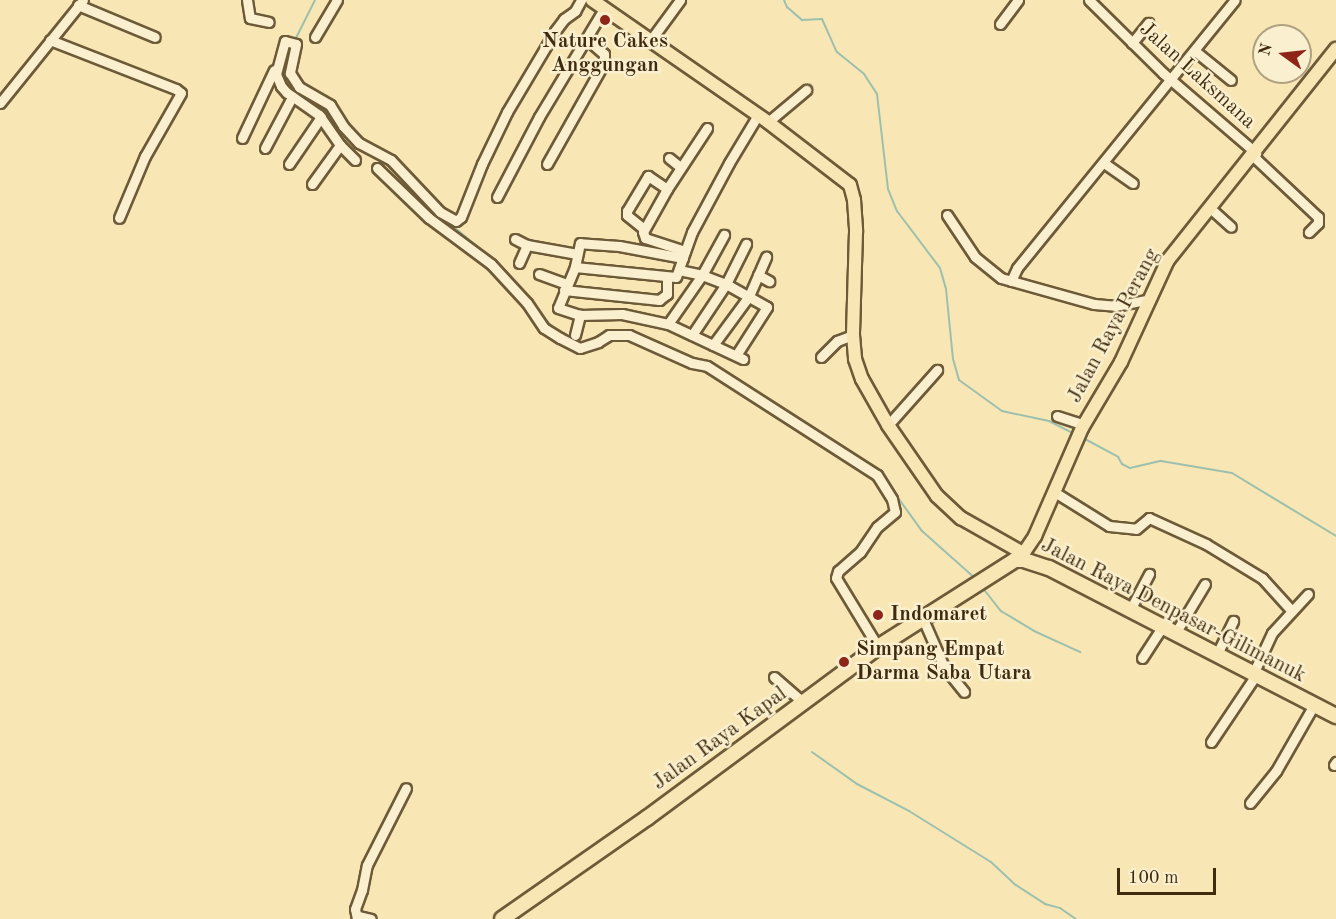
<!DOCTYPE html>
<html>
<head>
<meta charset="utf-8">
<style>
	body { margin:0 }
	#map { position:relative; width:1336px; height:919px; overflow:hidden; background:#f8e7b4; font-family:"Old Standard TT",serif }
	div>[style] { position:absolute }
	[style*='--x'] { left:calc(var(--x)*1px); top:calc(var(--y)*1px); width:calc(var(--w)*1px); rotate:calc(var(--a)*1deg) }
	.stream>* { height:2px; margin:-1px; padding:0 1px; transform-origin:1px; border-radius:1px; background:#9dc0ae }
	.roads { filter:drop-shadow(2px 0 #6d5a38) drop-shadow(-2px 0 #6d5a38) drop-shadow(0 2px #6d5a38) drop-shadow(0 -2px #6d5a38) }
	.minor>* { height:9px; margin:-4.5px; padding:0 4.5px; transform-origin:4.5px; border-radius:4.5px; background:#faefce }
	.major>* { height:12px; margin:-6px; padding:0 6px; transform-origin:6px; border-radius:6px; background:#f8e7b4 }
	.highway>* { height:14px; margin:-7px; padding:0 7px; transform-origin:7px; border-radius:7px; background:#f8e7b4 }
	.dots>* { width:16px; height:16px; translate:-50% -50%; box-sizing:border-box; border:3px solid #faefce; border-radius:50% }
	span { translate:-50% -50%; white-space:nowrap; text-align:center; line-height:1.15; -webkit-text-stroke:5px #faefce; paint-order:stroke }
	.poi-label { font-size:21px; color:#3f2b0f; font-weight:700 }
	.left { translate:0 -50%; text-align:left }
	.street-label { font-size:21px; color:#3f2b0f }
	.north { position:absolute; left:1252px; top:24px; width:60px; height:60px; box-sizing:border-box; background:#faefce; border:2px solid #afa182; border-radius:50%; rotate:285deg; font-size:16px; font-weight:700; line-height:24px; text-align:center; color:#3f2b0f }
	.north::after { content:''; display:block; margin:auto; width:21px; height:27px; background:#8f2418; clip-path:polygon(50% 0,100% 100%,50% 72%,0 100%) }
	.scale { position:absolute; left:1117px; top:868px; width:99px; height:27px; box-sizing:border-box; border:3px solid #3f2b0f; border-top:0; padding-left:8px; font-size:18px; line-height:21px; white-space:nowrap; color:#3f2b0f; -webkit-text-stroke:4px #faefce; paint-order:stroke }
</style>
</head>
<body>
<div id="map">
	<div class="stream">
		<div style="--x:784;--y:0;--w:8;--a:67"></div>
		<div style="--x:787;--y:7;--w:20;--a:41"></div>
		<div style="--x:802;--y:20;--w:20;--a:-3"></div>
		<div style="--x:822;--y:19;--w:36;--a:66"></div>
		<div style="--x:837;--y:52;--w:35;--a:39"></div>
		<div style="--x:864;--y:74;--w:24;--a:57"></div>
		<div style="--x:877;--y:94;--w:96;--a:83.4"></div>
		<div style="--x:888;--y:189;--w:24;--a:68"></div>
		<div style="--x:897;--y:211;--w:71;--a:53"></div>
		<div style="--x:940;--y:268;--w:22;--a:74"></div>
		<div style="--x:946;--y:289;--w:70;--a:84.3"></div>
		<div style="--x:953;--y:359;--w:22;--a:74"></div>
		<div style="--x:959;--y:380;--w:53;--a:35.8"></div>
		<div style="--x:1002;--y:411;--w:48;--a:12"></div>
		<div style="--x:1049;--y:421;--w:29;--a:27"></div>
		<div style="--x:295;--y:40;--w:45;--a:-63.4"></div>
		<div style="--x:356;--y:146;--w:13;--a:29"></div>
		<div style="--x:447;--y:221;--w:54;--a:40.5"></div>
		<div style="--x:497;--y:264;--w:88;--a:48.7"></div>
		<div style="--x:794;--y:416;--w:85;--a:32.9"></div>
		<div style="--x:1083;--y:438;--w:40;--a:28"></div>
		<div style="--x:1118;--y:457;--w:8;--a:60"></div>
		<div style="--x:1122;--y:464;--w:9;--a:27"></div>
		<div style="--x:1130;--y:468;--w:32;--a:-13"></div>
		<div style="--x:1161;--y:461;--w:72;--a:9.6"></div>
		<div style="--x:1232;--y:473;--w:122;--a:31.2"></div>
		<div style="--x:883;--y:477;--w:67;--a:54.2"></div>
		<div style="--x:922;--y:531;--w:71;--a:41.6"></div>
		<div style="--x:982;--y:587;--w:31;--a:52"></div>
		<div style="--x:1001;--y:611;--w:39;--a:31"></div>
		<div style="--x:1034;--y:631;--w:51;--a:24.5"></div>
		<div style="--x:812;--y:752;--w:55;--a:35.4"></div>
		<div style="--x:857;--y:784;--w:59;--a:27.4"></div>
		<div style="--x:909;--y:811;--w:97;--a:31.9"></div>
		<div style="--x:991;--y:862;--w:34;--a:43"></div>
		<div style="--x:1016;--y:885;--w:35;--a:33"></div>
		<div style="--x:1045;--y:904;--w:16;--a:15"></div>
		<div style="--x:1060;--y:908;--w:19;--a:35"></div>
	</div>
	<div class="roads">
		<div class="minor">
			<div style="--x:247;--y:0;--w:18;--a:81"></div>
			<div style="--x:250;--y:18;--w:19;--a:12"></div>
			<div style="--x:1089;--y:0;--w:104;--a:44.6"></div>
			<div style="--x:1163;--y:73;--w:123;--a:40.7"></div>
			<div style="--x:78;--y:5;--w:83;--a:22.6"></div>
			<div style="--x:1000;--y:24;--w:30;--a:-53"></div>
			<div style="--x:315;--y:37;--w:43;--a:-59.3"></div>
			<div style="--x:50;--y:40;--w:135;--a:21.3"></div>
			<div style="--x:176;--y:89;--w:6;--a:39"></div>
			<div style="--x:181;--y:93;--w:73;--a:119.7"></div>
			<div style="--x:145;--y:156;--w:67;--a:112.8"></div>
			<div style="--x:650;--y:41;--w:51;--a:-53.8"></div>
			<div style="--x:1132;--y:43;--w:26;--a:-51"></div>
			<div style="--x:1195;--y:51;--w:46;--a:38.9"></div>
			<div style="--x:0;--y:103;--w:132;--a:-51.1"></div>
			<div style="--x:768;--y:122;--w:50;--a:-40.1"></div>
			<div style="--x:242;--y:138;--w:75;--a:-64.8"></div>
			<div style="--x:265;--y:148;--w:58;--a:-62.1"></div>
			<div style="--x:1253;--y:156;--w:89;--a:43.2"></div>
			<div style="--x:1318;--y:217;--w:6;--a:90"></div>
			<div style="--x:1318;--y:223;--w:13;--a:135"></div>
			<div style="--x:669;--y:158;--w:14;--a:39"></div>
			<div style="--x:355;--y:160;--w:21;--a:-135"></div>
			<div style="--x:340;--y:145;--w:37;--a:-125"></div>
			<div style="--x:319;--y:115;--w:39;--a:-145"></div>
			<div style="--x:287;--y:93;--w:9;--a:-131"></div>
			<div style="--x:281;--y:86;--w:13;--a:-113"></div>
			<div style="--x:276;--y:74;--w:34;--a:-75"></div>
			<div style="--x:285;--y:41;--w:11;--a:15"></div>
			<div style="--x:296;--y:44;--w:30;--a:102"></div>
			<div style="--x:290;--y:73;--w:17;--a:57"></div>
			<div style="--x:299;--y:87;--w:36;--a:30"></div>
			<div style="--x:330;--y:105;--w:25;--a:58"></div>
			<div style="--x:343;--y:126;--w:23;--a:47"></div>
			<div style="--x:359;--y:143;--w:36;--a:28"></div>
			<div style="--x:391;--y:160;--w:71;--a:46.7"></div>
			<div style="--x:440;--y:212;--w:18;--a:29"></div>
			<div style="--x:456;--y:221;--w:6;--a:-39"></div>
			<div style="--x:461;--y:217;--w:57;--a:-68.4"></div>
			<div style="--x:482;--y:164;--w:58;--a:-64.3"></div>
			<div style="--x:507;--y:112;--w:94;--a:-59.3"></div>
			<div style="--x:555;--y:31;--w:15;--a:-53"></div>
			<div style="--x:564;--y:19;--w:14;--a:-36"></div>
			<div style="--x:575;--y:11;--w:13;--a:-61"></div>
			<div style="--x:1104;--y:163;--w:35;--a:35"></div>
			<div style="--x:289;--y:164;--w:57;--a:-55.8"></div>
			<div style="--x:547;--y:164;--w:116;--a:-60.6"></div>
			<div style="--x:604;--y:63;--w:9;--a:-90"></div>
			<div style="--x:604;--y:54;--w:23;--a:-139"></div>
			<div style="--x:377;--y:168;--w:72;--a:43.9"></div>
			<div style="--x:429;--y:218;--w:77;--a:36.6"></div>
			<div style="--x:491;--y:264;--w:53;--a:47.3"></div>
			<div style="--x:527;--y:303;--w:30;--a:56"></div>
			<div style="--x:544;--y:328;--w:19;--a:32"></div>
			<div style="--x:560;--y:338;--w:22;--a:27"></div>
			<div style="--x:580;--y:348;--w:19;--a:-18"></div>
			<div style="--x:598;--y:342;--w:13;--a:-32"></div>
			<div style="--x:609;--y:335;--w:20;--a:0"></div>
			<div style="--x:629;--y:335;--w:69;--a:24"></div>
			<div style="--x:692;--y:363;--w:15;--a:11"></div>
			<div style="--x:707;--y:366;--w:202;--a:32.7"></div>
			<div style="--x:877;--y:475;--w:28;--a:58"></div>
			<div style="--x:892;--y:499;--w:13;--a:77"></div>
			<div style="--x:895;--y:512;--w:23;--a:140"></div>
			<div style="--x:877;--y:527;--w:30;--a:124"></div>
			<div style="--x:860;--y:552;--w:29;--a:139"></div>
			<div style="--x:838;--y:571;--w:7;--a:106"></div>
			<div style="--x:836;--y:578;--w:81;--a:58.7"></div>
			<div style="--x:312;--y:184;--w:48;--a:-54.3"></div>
			<div style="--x:497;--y:197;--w:90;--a:-62.3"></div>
			<div style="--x:539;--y:117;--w:126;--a:-59"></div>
			<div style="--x:1210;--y:208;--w:28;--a:42"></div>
			<div style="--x:947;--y:215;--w:50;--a:56.3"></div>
			<div style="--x:975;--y:257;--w:33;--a:39"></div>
			<div style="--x:1001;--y:278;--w:97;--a:15.6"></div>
			<div style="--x:1094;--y:304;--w:21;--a:5"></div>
			<div style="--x:1115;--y:306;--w:36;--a:-11"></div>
			<div style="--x:644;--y:229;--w:22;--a:-141"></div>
			<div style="--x:627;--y:215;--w:4;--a:-90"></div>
			<div style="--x:627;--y:211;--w:41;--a:-59"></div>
			<div style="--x:648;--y:176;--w:23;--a:34"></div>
			<div style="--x:515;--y:239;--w:13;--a:27"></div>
			<div style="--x:527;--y:245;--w:51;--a:10.2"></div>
			<div style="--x:685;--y:251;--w:42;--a:-162"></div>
			<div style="--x:645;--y:238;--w:6;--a:-108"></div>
			<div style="--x:643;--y:232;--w:49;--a:-60.8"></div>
			<div style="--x:667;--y:189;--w:73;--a:-56.7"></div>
			<div style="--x:683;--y:258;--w:65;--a:-169.4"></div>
			<div style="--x:619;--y:246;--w:39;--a:-176"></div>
			<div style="--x:580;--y:243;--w:25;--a:102"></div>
			<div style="--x:575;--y:267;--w:44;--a:112.5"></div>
			<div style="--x:558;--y:308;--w:23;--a:18"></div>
			<div style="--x:580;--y:315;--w:42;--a:-1.4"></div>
			<div style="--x:622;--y:314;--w:47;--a:12.3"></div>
			<div style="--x:668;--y:324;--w:60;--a:-55.2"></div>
			<div style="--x:702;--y:275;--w:46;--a:-61.2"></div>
			<div style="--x:519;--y:263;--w:20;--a:-66"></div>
			<div style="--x:575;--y:267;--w:101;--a:5.7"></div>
			<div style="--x:676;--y:277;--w:48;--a:-70.4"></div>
			<div style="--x:692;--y:232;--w:78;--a:-61.8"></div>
			<div style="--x:729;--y:163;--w:56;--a:-58.9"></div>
			<div style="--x:679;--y:270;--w:24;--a:12"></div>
			<div style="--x:702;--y:275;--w:26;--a:21"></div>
			<div style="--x:726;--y:284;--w:47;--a:29.3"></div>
			<div style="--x:767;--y:307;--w:56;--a:122.6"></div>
			<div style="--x:539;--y:274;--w:30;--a:20"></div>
			<div style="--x:758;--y:275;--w:13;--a:29"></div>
			<div style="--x:1011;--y:281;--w:14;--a:-65"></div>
			<div style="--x:1017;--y:268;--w:345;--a:-50.9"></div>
			<div style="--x:564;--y:290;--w:96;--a:6"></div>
			<div style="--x:659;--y:300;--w:10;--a:-37"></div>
			<div style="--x:667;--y:294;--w:17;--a:-90"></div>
			<div style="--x:668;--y:324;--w:83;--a:25"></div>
			<div style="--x:575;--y:335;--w:21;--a:-76"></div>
			<div style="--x:692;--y:335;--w:61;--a:-56.3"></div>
			<div style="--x:726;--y:284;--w:45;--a:-63.4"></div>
			<div style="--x:713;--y:345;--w:61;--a:-53.7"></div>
			<div style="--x:749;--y:296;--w:43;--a:-66.4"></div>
			<div style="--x:821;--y:357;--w:23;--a:-45"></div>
			<div style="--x:837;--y:341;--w:17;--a:-21"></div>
			<div style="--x:1057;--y:416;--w:28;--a:18"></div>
			<div style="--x:888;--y:425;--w:74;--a:-48.3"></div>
			<div style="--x:1056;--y:493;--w:62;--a:31.9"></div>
			<div style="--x:1109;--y:526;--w:27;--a:6"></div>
			<div style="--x:1136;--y:529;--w:17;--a:-40"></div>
			<div style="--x:1149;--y:518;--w:63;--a:24.5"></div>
			<div style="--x:1206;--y:544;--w:66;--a:31.3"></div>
			<div style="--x:1262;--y:578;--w:43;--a:47.8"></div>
			<div style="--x:1130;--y:610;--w:41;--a:-62.2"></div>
			<div style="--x:923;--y:619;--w:52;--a:66.4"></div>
			<div style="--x:944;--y:667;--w:32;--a:51"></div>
			<div style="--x:1176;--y:632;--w:56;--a:-58.9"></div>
			<div style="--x:1217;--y:654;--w:37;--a:-64"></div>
			<div style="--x:1142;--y:658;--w:38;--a:-57"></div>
			<div style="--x:1253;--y:674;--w:45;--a:-65.1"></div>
			<div style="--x:1272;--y:633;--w:53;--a:-47.3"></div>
			<div style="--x:774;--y:677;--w:40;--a:41"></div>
			<div style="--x:1211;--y:742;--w:81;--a:-56.1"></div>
			<div style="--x:1334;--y:765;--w:4;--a:-56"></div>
			<div style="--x:1250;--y:803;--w:41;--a:-50.9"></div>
			<div style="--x:1276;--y:771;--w:76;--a:-60.1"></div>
			<div style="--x:358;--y:916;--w:13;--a:13"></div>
			<div style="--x:357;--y:919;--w:10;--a:-101"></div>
			<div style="--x:355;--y:909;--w:20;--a:-70"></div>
			<div style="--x:362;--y:890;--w:25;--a:-79"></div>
			<div style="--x:367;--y:865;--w:86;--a:-63.1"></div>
		</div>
		<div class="major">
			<div style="--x:592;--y:0;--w:214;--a:34.7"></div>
			<div style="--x:768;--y:122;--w:103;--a:37.5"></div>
			<div style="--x:850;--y:185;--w:16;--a:75"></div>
			<div style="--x:854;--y:200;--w:32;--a:86"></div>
			<div style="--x:856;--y:232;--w:103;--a:91.7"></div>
			<div style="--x:853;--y:335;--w:24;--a:85"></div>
			<div style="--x:855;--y:359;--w:21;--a:71"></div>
			<div style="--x:862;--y:379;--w:53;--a:60.5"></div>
			<div style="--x:888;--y:425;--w:86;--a:55.4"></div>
			<div style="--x:937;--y:496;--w:33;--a:43"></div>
			<div style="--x:961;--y:518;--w:69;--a:29.5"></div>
			<div style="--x:1021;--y:552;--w:9;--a:69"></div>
			<div style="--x:1023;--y:554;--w:22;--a:-56"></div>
			<div style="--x:1035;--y:536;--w:118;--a:-66.5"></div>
			<div style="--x:1082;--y:428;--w:77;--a:-59.4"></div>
			<div style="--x:1121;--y:362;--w:112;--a:-65.3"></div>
			<div style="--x:1168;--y:260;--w:270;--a:-51.5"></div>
		</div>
		<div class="highway">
			<div style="--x:502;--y:919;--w:177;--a:-34.9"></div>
			<div style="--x:647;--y:818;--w:287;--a:-36.5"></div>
			<div style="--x:878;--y:647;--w:162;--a:-32.4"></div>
			<div style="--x:1015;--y:560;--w:9;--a:0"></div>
			<div style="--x:1024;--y:560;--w:26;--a:18"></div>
			<div style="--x:1049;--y:568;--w:323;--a:27.3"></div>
		</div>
	</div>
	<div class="dots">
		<div style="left:605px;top:20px;background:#8f2418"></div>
		<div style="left:878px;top:615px;background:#8f2418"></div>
		<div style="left:844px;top:662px;background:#8f2418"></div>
	</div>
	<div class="poi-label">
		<span style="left:605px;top:54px">Nature Cakes<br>Anggungan</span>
		<span class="left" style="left:890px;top:615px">Indomaret</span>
		<span class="left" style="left:856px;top:662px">Simpang Empat<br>Darma Saba Utara</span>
	</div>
	<div class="street-label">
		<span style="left:1197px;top:76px;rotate:42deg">Jalan Laksmana</span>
		<span style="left:1114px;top:326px;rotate:-62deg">Jalan Raya Perang</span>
		<span style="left:1173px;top:611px;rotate:27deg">Jalan Raya Denpasar-Gilimanuk</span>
		<span style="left:720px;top:739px;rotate:-36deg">Jalan Raya Kapal</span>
	</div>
	<div class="north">N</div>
	<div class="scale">100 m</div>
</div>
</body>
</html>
